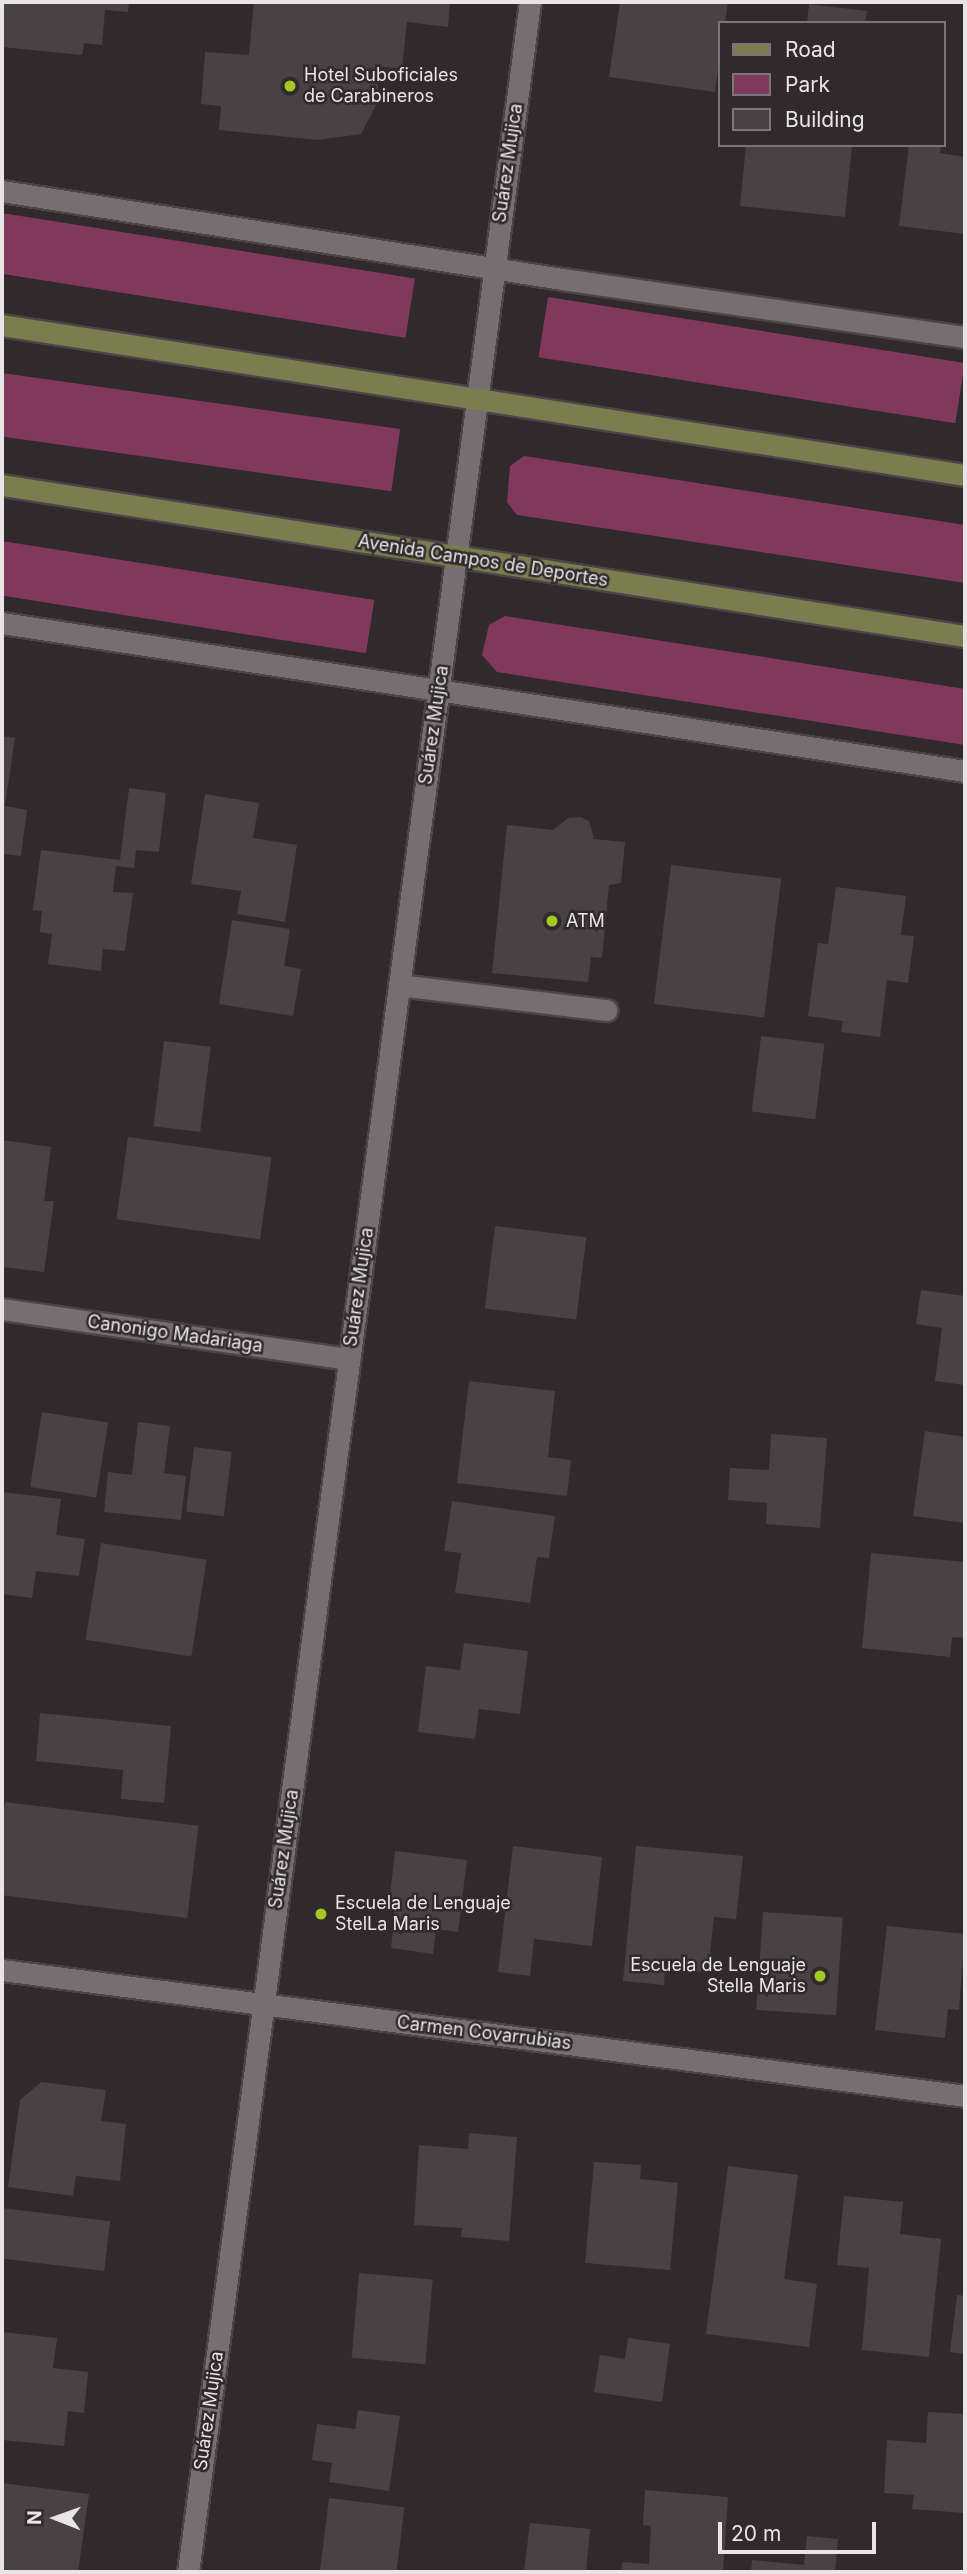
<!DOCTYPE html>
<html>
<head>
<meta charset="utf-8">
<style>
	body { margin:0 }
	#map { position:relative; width:967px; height:2574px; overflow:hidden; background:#302a2d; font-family:Inter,sans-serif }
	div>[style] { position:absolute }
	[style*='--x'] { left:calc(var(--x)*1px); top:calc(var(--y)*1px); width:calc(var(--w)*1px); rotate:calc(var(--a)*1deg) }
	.green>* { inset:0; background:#81385d; transform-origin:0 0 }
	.building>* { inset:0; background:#484244; transform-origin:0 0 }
	.roads { filter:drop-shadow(2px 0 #4a4547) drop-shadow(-2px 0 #4a4547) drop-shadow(0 2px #4a4547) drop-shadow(0 -2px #4a4547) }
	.lane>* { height:21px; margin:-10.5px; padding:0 10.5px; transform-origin:10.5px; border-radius:10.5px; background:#766f71 }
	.street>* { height:21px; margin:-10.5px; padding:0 10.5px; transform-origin:10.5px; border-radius:10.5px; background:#766f71 }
	.secondary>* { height:21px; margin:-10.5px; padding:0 10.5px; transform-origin:10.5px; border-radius:10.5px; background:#797d4f }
	.dots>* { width:19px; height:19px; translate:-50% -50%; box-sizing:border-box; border:4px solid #302a2d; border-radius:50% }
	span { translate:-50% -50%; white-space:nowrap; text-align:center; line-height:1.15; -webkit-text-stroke:5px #302a2d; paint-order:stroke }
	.poi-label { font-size:18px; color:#e9e5e6 }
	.left { translate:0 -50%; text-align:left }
	.right { translate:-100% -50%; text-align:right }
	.street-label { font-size:18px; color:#e9e5e6 }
	.frame { position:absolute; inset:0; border:4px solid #e9e5e6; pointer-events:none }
	.legend { position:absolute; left:718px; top:21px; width:228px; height:126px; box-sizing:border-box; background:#302a2d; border:2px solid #7a7577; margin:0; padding:9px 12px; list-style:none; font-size:21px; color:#e9e5e6 }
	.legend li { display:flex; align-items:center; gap:14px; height:35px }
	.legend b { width:35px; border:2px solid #7a7577 }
	.north { position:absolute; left:21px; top:2483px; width:70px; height:70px; -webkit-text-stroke:5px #302a2d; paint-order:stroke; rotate:271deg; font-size:19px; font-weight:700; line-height:28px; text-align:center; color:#e9e5e6 }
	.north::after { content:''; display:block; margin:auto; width:24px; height:32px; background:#e9e5e6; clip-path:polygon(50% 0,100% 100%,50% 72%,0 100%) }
	.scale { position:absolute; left:718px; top:2522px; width:158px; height:32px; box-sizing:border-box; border:4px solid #e9e5e6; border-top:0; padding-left:9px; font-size:21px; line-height:24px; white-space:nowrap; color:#e9e5e6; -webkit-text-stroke:5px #302a2d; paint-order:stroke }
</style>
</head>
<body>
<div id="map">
	<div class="green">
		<div style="left:2px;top:213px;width:418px;height:60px;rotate:9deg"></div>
		<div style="left:548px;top:297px;width:422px;height:61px;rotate:9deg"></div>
		<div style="left:2px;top:373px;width:402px;height:63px;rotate:8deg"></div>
		<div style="clip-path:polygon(524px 456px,965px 525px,965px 583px,517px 515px,507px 502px,510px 466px)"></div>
		<div style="left:2px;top:541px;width:377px;height:54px;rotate:9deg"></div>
		<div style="clip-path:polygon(505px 616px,965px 689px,965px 745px,497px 672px,482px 655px,489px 625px)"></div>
	</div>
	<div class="building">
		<div style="clip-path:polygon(2px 2px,129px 2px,128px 12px,105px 10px,102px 45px,84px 43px,82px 55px,2px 47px)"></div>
		<div style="clip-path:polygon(254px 2px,450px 2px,448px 27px,407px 22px,402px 68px,380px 67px,376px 105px,361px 134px,318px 140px,219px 130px,221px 106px,201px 104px,205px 52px,249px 55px)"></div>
		<div style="clip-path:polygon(620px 2px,728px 2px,725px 23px,720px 23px,720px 55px,715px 92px,609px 77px)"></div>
		<div style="clip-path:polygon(809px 4px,867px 11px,865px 23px,807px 23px)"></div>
		<div style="clip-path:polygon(746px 145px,852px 145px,845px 217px,740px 206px)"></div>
		<div style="clip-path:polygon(909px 145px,941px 145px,940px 153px,965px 157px,965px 234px,899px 226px)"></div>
		<div style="clip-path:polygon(2px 736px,15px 738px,5px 806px,27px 810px,21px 856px,2px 854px)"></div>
		<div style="clip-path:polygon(129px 788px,166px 793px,159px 852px,136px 850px,134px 868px,116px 866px,113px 892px,133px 893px,125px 951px,103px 949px,101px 971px,48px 964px,52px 934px,40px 932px,42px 911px,33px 910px,41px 850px,120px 860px)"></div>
		<div style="clip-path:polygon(205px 794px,259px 803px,253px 838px,297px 845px,285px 922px,237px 914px,241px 891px,191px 884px)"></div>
		<div style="clip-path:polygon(581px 817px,589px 821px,594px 839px,625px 842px,621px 883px,609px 885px,602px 958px,591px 957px,588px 982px,492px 973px,507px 825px,553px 830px,568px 818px)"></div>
		<div style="left:671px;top:865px;width:111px;height:140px;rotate:7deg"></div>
		<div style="clip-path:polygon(836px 887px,906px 896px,901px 935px,914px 936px,908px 983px,887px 980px,880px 1037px,841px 1032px,843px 1021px,808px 1016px,818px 943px,828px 944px)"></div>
		<div style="clip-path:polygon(232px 920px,290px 929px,284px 966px,301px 969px,293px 1016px,219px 1004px)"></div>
		<div style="left:761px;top:1036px;width:64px;height:76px;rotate:7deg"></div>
		<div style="left:164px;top:1041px;width:47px;height:86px;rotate:7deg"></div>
		<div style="left:128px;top:1137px;width:145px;height:83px;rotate:8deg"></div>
		<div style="clip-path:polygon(2px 1140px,51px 1147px,44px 1201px,54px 1201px,44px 1272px,2px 1267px)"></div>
		<div style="left:495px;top:1226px;width:92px;height:83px;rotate:7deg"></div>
		<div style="clip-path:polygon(921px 1290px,965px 1296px,965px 1385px,935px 1381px,942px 1328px,916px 1324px)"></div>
		<div style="clip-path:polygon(469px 1381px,555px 1391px,548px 1457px,571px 1460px,567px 1496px,457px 1483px)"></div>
		<div style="left:42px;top:1412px;width:67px;height:76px;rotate:9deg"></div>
		<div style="clip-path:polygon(138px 1422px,170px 1426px,164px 1473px,186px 1476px,181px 1520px,104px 1512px,108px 1472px,132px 1475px)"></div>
		<div style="clip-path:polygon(925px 1431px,965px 1437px,965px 1523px,913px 1516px)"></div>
		<div style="clip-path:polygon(771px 1434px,827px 1438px,820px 1528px,766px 1524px,767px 1503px,728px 1500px,730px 1468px,769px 1470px)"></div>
		<div style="left:194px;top:1447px;width:38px;height:65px;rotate:7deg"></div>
		<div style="clip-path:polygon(2px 1492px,61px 1499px,56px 1535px,85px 1539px,79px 1576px,36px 1571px,32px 1598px,2px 1594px)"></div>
		<div style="clip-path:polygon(452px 1501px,555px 1516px,549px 1558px,537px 1557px,530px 1603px,455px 1593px,461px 1553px,444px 1551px)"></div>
		<div style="left:101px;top:1543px;width:107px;height:98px;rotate:9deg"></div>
		<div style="clip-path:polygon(871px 1553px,965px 1562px,965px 1638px,952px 1637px,950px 1657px,862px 1648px)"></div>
		<div style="clip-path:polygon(464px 1643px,528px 1651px,520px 1714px,479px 1709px,475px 1739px,418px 1732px,426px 1666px,460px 1670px)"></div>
		<div style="clip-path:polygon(40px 1713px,171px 1726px,164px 1803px,121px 1799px,123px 1770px,36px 1761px)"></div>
		<div style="left:5px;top:1802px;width:195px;height:93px;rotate:7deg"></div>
		<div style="clip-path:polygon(513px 1846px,602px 1857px,592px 1946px,534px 1939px,530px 1976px,498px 1972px)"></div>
		<div style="clip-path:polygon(636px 1846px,743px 1856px,736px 1919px,714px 1917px,708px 1972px,665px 1969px,664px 1985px,623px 1981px)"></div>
		<div style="clip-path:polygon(395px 1851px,467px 1860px,458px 1932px,436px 1929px,433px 1954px,391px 1948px,395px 1912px,389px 1904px)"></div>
		<div style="left:763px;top:1912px;width:80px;height:98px;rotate:4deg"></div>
		<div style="clip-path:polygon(887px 1926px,965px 1934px,959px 2010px,948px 2009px,945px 2038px,875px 2030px)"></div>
		<div style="clip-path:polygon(41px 2082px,106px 2090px,101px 2121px,126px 2124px,120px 2181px,76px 2176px,73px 2196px,8px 2187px,20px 2100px)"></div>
		<div style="clip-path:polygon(469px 2133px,517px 2137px,509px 2241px,461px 2237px,462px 2228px,414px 2225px,419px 2145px,468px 2149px)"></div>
		<div style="clip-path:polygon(594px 2162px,641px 2165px,640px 2179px,678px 2183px,670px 2270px,585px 2263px)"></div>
		<div style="clip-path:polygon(728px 2166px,798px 2175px,784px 2279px,817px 2284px,809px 2347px,706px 2334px)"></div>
		<div style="clip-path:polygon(844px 2196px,903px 2202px,900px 2234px,941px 2239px,929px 2357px,862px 2350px,869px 2268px,837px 2265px)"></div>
		<div style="left:2px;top:2208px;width:109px;height:50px;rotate:7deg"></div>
		<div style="left:359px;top:2273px;width:74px;height:85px;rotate:5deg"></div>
		<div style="clip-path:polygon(957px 2295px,965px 2296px,965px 2354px,950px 2352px)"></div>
		<div style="clip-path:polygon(2px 2332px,57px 2338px,53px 2368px,88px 2372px,84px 2413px,68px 2411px,64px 2446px,2px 2440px)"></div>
		<div style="clip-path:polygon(628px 2338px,670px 2344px,662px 2402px,594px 2392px,600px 2355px,625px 2359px)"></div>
		<div style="clip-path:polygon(358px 2410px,400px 2416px,389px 2491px,329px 2482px,332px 2463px,312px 2460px,317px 2424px,355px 2429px)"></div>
		<div style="clip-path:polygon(928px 2412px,965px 2414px,964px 2513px,912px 2509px,914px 2495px,884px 2493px,887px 2440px,926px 2443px)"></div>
		<div style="clip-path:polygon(2px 2483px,89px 2494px,78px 2572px,2px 2572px)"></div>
		<div style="clip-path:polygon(645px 2490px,728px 2497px,723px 2572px,621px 2572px,622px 2562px,649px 2564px,651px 2526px,643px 2525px)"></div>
		<div style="left:329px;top:2498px;width:76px;height:75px;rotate:7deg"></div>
		<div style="clip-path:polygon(530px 2523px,590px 2529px,586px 2572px,524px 2572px)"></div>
		<div style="clip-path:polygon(807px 2536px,838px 2539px,835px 2572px,751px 2572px,752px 2560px,804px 2565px)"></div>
	</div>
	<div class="roads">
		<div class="lane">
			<div style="--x:399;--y:985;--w:209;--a:6.9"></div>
		</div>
		<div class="street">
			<div style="--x:2;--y:191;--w:567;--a:8.93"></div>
			<div style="--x:562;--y:279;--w:407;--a:8.2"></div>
			<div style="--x:2;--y:623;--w:974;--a:8.74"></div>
			<div style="--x:2;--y:1309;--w:351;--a:8.2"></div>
			<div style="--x:2;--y:1970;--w:971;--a:7.45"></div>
			<div style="--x:188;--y:2572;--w:2593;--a:-82.42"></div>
		</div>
		<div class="secondary">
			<div style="--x:2;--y:325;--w:975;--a:8.85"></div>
			<div style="--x:2;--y:485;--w:975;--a:8.91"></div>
		</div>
	</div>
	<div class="dots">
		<div style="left:290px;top:86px;background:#a4c824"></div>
		<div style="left:552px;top:921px;background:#a4c824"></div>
		<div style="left:321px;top:1914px;background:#a4c824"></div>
		<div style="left:820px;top:1976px;background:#a4c824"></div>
	</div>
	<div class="poi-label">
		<span class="left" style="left:304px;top:86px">Hotel Suboficiales<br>de Carabineros</span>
		<span class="left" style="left:566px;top:921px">ATM</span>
		<span class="left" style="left:335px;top:1914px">Escuela de Lenguaje<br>StelLa Maris</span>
		<span class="right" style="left:806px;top:1976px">Escuela de Lenguaje<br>Stella Maris</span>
	</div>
	<div class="street-label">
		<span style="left:508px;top:163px;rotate:-82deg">Suárez Mujica</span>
		<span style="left:483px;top:561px;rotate:9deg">Avenida Campos de Deportes</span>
		<span style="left:434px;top:725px;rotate:-82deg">Suárez Mujica</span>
		<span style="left:359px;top:1287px;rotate:-82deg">Suárez Mujica</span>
		<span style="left:175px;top:1334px;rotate:8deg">Canonigo Madariaga</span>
		<span style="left:284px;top:1849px;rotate:-82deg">Suárez Mujica</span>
		<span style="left:484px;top:2033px;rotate:7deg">Carmen Covarrubias</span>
		<span style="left:209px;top:2411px;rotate:-82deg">Suárez Mujica</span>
	</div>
	<div class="frame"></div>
	<ul class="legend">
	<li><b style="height:9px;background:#797d4f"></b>Road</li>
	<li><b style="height:19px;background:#81385d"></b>Park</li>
	<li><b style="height:19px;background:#484244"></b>Building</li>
	</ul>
	<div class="north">N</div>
	<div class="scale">20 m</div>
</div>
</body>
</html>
